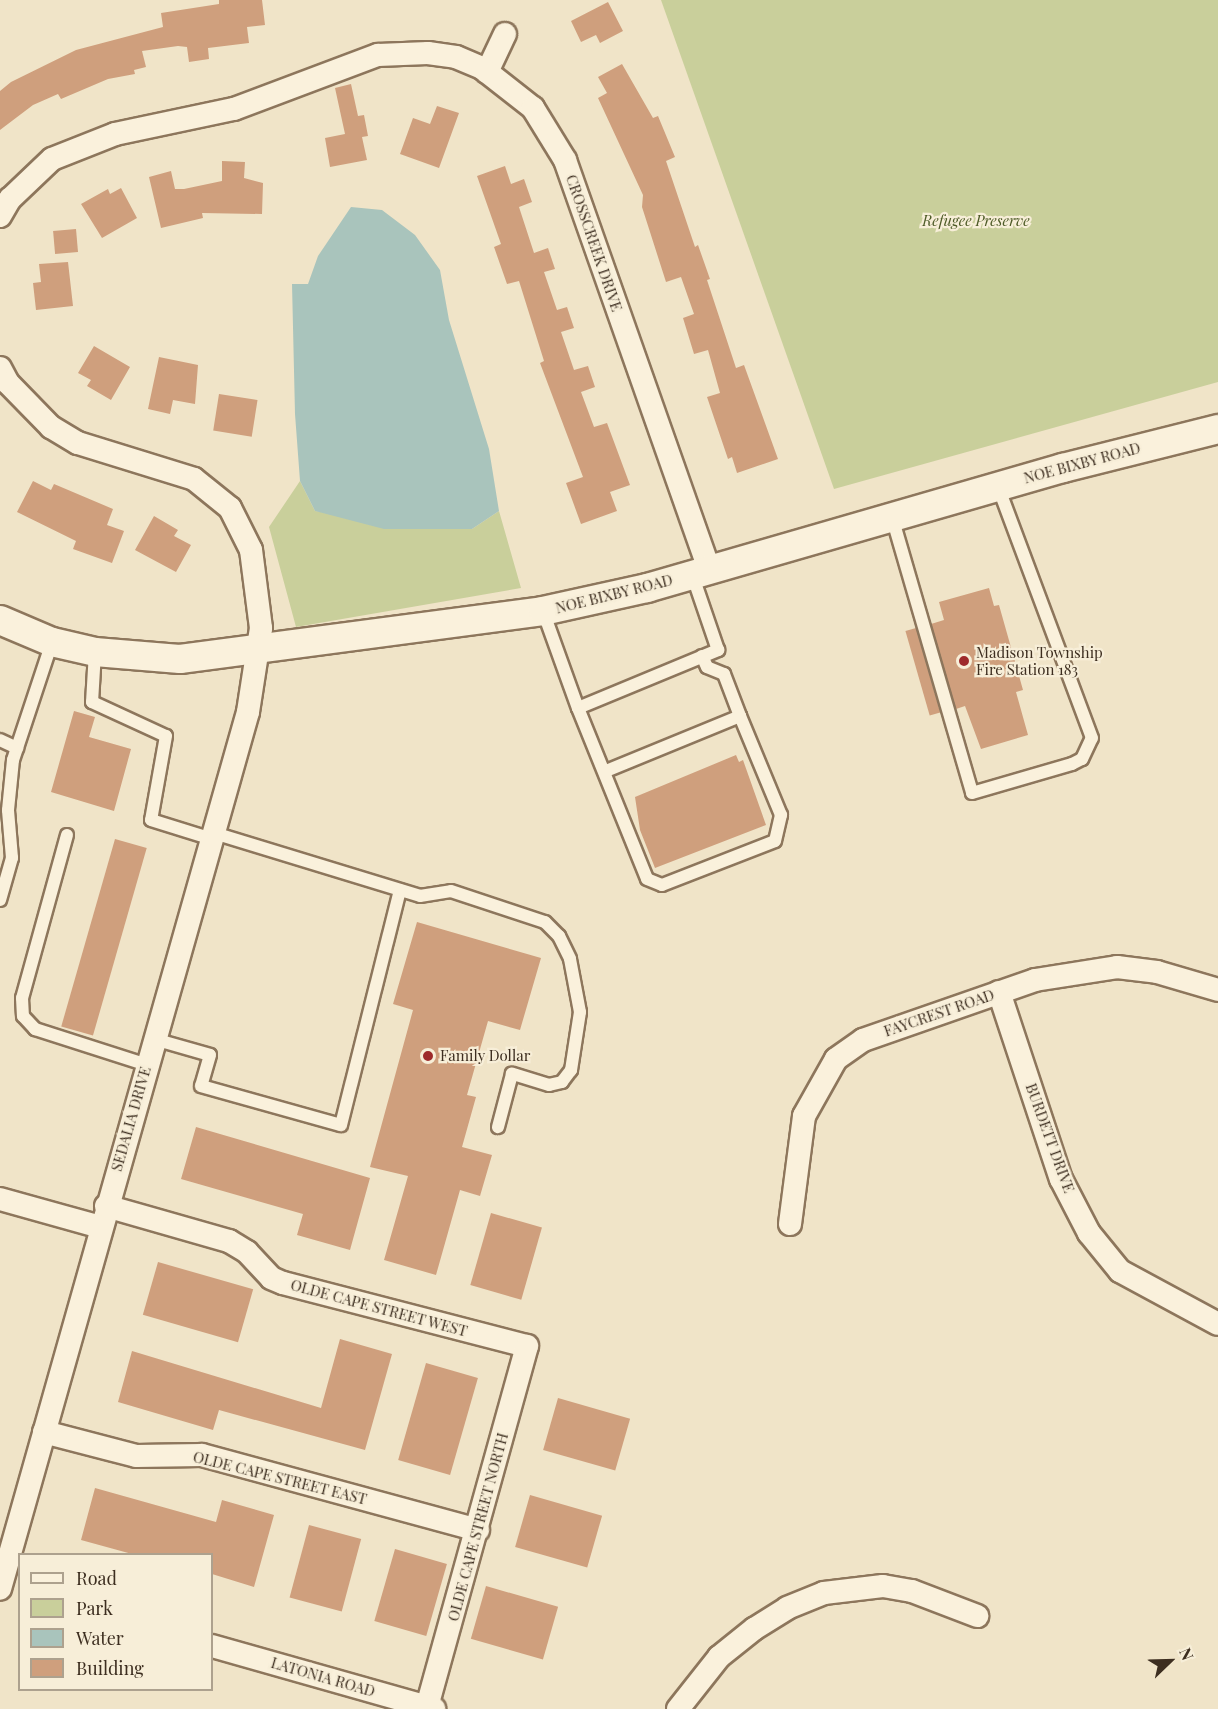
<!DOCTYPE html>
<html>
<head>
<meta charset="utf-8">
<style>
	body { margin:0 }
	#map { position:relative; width:1218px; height:1709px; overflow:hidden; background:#f0e4c8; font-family:"Playfair Display",serif }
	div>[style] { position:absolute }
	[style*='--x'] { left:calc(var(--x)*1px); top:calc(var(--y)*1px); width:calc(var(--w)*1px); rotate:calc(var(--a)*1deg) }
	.green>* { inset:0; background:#c9cf9b }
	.water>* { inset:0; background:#a9c4bc }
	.building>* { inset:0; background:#cf9f7d; transform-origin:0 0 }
	.roads { filter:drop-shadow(2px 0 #8d765c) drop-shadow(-2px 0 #8d765c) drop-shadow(0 2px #8d765c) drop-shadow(0 -2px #8d765c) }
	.service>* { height:12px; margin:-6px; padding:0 6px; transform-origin:6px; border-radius:6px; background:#faf1dc }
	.minor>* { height:22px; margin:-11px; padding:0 11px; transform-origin:11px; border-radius:11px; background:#faf1dc }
	.tertiary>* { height:28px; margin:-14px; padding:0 14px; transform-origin:14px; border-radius:14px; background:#faf1dc }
	.dots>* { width:16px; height:16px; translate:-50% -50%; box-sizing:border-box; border:3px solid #f7eed8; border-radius:50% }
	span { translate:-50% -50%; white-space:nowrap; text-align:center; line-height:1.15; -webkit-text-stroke:4.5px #f7eed8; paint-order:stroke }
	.park-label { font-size:15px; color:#4d5a26; font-style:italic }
	.street-label { font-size:15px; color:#3d2e20 }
	.poi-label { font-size:15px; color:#3d2e20 }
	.left { translate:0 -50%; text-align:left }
	.legend { position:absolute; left:18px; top:1553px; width:195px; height:138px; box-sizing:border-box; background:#f7eed8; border:2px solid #ada18e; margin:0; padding:8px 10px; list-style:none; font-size:18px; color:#3d2e20 }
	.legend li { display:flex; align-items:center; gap:12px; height:30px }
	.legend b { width:30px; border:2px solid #ada18e }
	.north { position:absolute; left:1140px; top:1631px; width:60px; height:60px; -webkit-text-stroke:4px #f7eed8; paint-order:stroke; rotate:67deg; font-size:16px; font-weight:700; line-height:24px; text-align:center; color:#3d2e20 }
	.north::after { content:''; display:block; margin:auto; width:21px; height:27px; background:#3d2e20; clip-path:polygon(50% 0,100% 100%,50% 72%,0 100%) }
</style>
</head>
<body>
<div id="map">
	<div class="green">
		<div style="clip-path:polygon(661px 0,1218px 0,1218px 382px,834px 489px)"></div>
		<div style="clip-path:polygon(300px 481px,315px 511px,472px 529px,499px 511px,521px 588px,296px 627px,269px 527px)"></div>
	</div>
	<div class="water">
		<div style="clip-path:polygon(351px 207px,382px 210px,415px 235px,440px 270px,449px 320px,489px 449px,499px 511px,472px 529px,384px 529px,315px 511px,300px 481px,295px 414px,292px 284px,308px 284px,318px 256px)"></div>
	</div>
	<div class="building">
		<div style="clip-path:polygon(219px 0,262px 0,265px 25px,247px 27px,249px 43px,208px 48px,209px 59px,189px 62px,187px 47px,178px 46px,142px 51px,146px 67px,134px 70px,135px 74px,108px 79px,61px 99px,58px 94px,33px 105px,0 130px,0 91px,11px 82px,76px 50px,163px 27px,161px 13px,219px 4px)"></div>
		<div style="clip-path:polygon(608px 2px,623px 31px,600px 43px,596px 35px,581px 42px,571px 21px)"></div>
		<div style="clip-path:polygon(622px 64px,653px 118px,658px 116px,675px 157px,666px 161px,695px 247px,698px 245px,710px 279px,707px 280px,736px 368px,744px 365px,778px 459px,737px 473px,732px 457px,728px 459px,707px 397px,720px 393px,708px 350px,694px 354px,683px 318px,694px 314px,681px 277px,666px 282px,642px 207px,643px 195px,598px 98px,607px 93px,598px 77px)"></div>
		<div style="clip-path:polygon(351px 84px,358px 116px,364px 115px,368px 136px,362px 137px,367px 160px,330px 167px,325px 138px,345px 134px,335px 88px)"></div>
		<div style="clip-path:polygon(437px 106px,459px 113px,439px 168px,400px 154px,413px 118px,430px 124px)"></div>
		<div style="clip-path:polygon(222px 161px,245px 162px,244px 178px,263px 183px,262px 214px,202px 213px,203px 218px,161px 228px,149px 177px,171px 171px,175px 189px,184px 189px,222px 181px)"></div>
		<div style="clip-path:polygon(505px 166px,511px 184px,524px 179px,532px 202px,519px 207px,534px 253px,548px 248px,555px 269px,544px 272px,557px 310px,567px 307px,574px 328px,561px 332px,574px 370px,588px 366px,595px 387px,581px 392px,594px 427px,607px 423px,630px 485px,610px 492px,617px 511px,581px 524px,566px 483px,583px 477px,540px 363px,544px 361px,519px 281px,507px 284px,494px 247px,501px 244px,477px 176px)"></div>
		<div style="clip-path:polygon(121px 188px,137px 218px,102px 238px,81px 204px,108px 189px,110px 194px)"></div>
		<div style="left:76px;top:229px;width:23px;height:23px;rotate:85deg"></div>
		<div style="clip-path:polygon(68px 262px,73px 306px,36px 310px,33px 283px,41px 282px,39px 264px)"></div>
		<div style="clip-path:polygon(94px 346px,130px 367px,111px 400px,87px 386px,91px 380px,78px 373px)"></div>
		<div style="clip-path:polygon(159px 357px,198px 365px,195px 404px,173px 400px,170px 414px,148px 409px)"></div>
		<div style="left:219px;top:394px;width:39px;height:37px;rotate:9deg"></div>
		<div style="clip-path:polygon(33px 481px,51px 490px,54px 484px,113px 509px,107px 525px,124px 531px,112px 563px,73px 549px,76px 541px,17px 512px)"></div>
		<div style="clip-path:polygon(154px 516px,178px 530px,174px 536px,191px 545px,176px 572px,135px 550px)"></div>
		<div style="clip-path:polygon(989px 588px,994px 606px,999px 605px,1023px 690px,1016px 692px,1028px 735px,981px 749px,965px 706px,956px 709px,931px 624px,944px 620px,939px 602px)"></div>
		<div style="left:916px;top:628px;width:88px;height:11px;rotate:74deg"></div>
		<div style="clip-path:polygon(74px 711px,95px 717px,89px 737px,131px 749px,114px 811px,51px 792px)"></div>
		<div style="clip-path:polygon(736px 755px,739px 762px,743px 760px,766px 825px,655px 868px,640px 830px,635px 797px)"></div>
		<div style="left:115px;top:839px;width:33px;height:195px;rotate:16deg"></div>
		<div style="clip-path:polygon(417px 922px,541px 958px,520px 1030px,488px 1021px,467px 1095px,476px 1097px,462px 1147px,492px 1155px,480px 1196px,460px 1190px,436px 1275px,384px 1260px,408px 1176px,370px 1167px,413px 1010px,393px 1004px)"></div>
		<div style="clip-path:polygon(196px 1127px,370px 1178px,350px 1250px,297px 1235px,303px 1214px,181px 1179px)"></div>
		<div style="left:491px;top:1213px;width:53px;height:75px;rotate:16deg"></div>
		<div style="left:158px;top:1262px;width:99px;height:55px;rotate:16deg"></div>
		<div style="clip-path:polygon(340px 1339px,392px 1354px,365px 1450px,219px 1410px,213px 1430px,118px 1402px,132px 1351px,321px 1408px)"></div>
		<div style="left:426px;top:1363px;width:54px;height:101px;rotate:16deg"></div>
		<div style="left:558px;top:1398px;width:75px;height:54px;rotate:16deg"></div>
		<div style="clip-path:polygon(95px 1488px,216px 1522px,222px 1500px,274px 1515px,254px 1587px,212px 1574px,212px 1554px,132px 1554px,81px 1540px)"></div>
		<div style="left:530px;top:1495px;width:75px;height:54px;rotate:16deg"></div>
		<div style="left:309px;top:1525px;width:54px;height:75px;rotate:15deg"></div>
		<div style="left:395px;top:1549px;width:54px;height:75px;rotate:16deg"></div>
		<div style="left:486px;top:1586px;width:75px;height:55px;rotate:16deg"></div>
	</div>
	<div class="roads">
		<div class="service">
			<div style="--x:892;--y:517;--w:287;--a:73.8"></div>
			<div style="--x:972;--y:793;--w:104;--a:-16.2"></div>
			<div style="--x:1072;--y:764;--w:11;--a:-27"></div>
			<div style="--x:1082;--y:759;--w:23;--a:-65"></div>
			<div style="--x:1092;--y:738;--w:268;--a:-110.5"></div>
			<div style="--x:543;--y:611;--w:103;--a:70.2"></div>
			<div style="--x:578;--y:708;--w:152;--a:-22.5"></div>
			<div style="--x:718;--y:650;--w:80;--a:-108.9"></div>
			<div style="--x:95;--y:652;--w:50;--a:93.4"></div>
			<div style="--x:92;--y:702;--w:81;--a:24.7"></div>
			<div style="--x:166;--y:736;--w:85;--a:100.1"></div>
			<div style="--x:151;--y:820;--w:64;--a:17.3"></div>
			<div style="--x:578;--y:708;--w:184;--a:68"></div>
			<div style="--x:647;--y:879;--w:16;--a:22"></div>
			<div style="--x:662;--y:885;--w:121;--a:-21.3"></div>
			<div style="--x:775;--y:841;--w:27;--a:-77"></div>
			<div style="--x:781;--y:815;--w:107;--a:-112.5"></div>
			<div style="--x:0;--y:740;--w:19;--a:25"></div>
			<div style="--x:606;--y:771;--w:145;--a:-22.3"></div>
			<div style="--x:740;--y:716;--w:45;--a:-110.9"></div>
			<div style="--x:724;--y:674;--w:18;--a:-158"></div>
			<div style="--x:707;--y:667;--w:12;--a:-114"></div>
			<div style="--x:214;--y:833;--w:215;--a:17"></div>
			<div style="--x:420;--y:896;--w:31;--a:-9"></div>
			<div style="--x:451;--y:891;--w:99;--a:18.3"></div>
			<div style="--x:545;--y:922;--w:20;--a:45"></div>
			<div style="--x:559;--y:936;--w:25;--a:64"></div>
			<div style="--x:570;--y:959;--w:54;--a:79.3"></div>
			<div style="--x:580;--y:1012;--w:59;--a:98.8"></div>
			<div style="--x:571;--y:1070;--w:15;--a:127"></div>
			<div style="--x:562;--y:1082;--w:13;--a:167"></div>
			<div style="--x:549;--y:1085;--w:39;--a:-163"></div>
			<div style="--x:512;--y:1074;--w:55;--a:104.8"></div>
			<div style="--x:67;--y:835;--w:169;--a:105.4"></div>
			<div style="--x:22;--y:998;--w:18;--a:87"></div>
			<div style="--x:23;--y:1016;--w:18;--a:47"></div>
			<div style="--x:35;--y:1029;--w:118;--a:17.8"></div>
			<div style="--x:0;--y:900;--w:44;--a:-74.1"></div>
			<div style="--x:12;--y:858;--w:48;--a:-94.8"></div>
			<div style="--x:8;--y:810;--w:50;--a:-84.3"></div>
			<div style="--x:13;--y:760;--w:124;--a:-71.7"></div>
			<div style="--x:154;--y:1039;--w:58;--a:15.9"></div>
			<div style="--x:210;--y:1055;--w:32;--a:106"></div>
			<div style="--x:201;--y:1086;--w:145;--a:15.6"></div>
			<div style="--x:341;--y:1125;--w:242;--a:-75.9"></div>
		</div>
		<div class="minor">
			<div style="--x:487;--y:72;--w:42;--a:-64.7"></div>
			<div style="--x:0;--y:216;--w:20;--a:-60"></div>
			<div style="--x:10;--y:199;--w:58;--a:-43.6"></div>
			<div style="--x:52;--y:159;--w:68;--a:-21.6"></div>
			<div style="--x:115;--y:134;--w:122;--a:-11.9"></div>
			<div style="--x:234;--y:109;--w:154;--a:-20.6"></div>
			<div style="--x:378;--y:55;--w:50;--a:-2.3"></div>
			<div style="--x:428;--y:53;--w:28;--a:8"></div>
			<div style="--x:456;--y:57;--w:28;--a:23"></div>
			<div style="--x:482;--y:68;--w:65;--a:38.1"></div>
			<div style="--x:533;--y:108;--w:61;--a:58.4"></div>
			<div style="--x:565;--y:160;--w:434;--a:70.6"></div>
			<div style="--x:0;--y:368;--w:17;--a:62"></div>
			<div style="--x:8;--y:383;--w:62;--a:45.7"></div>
			<div style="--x:51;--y:427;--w:31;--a:31"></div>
			<div style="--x:78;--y:443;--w:121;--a:17.2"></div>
			<div style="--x:194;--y:479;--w:46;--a:38.9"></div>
			<div style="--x:230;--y:508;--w:47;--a:63.4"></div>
			<div style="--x:251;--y:550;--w:79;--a:82.7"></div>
			<div style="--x:261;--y:628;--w:85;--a:98.8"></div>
			<div style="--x:248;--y:712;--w:911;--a:105.79"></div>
			<div style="--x:999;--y:992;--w:197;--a:71.7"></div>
			<div style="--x:1061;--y:1179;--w:61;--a:62.6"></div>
			<div style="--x:1089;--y:1233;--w:49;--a:50.8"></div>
			<div style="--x:1120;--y:1271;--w:111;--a:28.4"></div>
			<div style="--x:0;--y:1199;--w:104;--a:15.6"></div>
			<div style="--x:106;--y:1206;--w:128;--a:15.9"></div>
			<div style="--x:229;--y:1241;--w:21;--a:31"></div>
			<div style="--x:247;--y:1252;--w:35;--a:47"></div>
			<div style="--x:271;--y:1278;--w:13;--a:23"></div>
			<div style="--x:283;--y:1283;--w:252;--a:14.5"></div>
			<div style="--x:527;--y:1346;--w:375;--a:105.5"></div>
			<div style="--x:790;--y:1224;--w:109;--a:-82.6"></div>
			<div style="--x:804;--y:1116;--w:65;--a:-60.7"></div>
			<div style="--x:836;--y:1059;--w:33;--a:-35"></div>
			<div style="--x:863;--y:1040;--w:182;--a:-19.2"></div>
			<div style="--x:1035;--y:980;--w:83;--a:-9"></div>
			<div style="--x:1117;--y:967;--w:40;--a:7.1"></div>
			<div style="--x:1157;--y:972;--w:64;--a:16.4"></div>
			<div style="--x:44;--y:1432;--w:95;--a:14.6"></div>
			<div style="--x:136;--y:1456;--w:66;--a:-0.9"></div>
			<div style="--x:202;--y:1455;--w:286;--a:15.2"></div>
			<div style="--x:212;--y:1646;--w:231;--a:15.8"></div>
			<div style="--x:678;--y:1709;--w:66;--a:-51.7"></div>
			<div style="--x:719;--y:1657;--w:45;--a:-38.7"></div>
			<div style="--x:754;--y:1629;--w:39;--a:-32"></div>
			<div style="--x:787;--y:1608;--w:40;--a:-22"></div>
			<div style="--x:824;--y:1593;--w:59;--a:-6.8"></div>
			<div style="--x:883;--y:1586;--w:29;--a:10"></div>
			<div style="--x:912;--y:1591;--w:70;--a:21"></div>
		</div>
		<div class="tertiary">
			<div style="--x:0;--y:620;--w:56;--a:22.9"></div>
			<div style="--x:52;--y:642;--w:44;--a:13.1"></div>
			<div style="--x:95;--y:652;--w:85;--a:4.7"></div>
			<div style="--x:180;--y:659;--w:366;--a:-7.5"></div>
			<div style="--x:543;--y:611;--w:107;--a:-12.5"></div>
			<div style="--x:647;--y:588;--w:433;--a:-16.1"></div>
			<div style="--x:1063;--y:468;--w:160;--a:-14.1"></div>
		</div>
	</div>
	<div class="dots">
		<div style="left:964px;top:661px;background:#9e2a2b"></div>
		<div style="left:428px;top:1056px;background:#9e2a2b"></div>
	</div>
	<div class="park-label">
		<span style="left:976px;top:221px">Refugee Preserve</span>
	</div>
	<div class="street-label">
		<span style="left:594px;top:243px;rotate:71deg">CROSSCREEK DRIVE</span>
		<span style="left:1082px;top:463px;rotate:-15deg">NOE BIXBY ROAD</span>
		<span style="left:614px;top:594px;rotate:-14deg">NOE BIXBY ROAD</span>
		<span style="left:939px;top:1013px;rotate:-19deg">FAYCREST ROAD</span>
		<span style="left:131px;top:1119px;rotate:-74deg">SEDALIA DRIVE</span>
		<span style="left:1050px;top:1138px;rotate:70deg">BURDETT DRIVE</span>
		<span style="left:379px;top:1308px;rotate:15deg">OLDE CAPE STREET WEST</span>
		<span style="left:280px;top:1478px;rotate:14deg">OLDE CAPE STREET EAST</span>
		<span style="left:478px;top:1527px;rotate:-75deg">OLDE CAPE STREET NORTH</span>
		<span style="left:323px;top:1677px;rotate:16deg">LATONIA ROAD</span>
	</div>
	<div class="poi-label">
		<span class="left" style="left:976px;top:661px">Madison Township<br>Fire Station 183</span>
		<span class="left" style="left:440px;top:1056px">Family Dollar</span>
	</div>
	<ul class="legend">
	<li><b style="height:8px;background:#faf1dc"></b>Road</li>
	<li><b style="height:16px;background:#c9cf9b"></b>Park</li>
	<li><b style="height:16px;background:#a9c4bc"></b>Water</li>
	<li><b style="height:16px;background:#cf9f7d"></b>Building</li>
	</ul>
	<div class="north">N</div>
</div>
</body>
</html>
